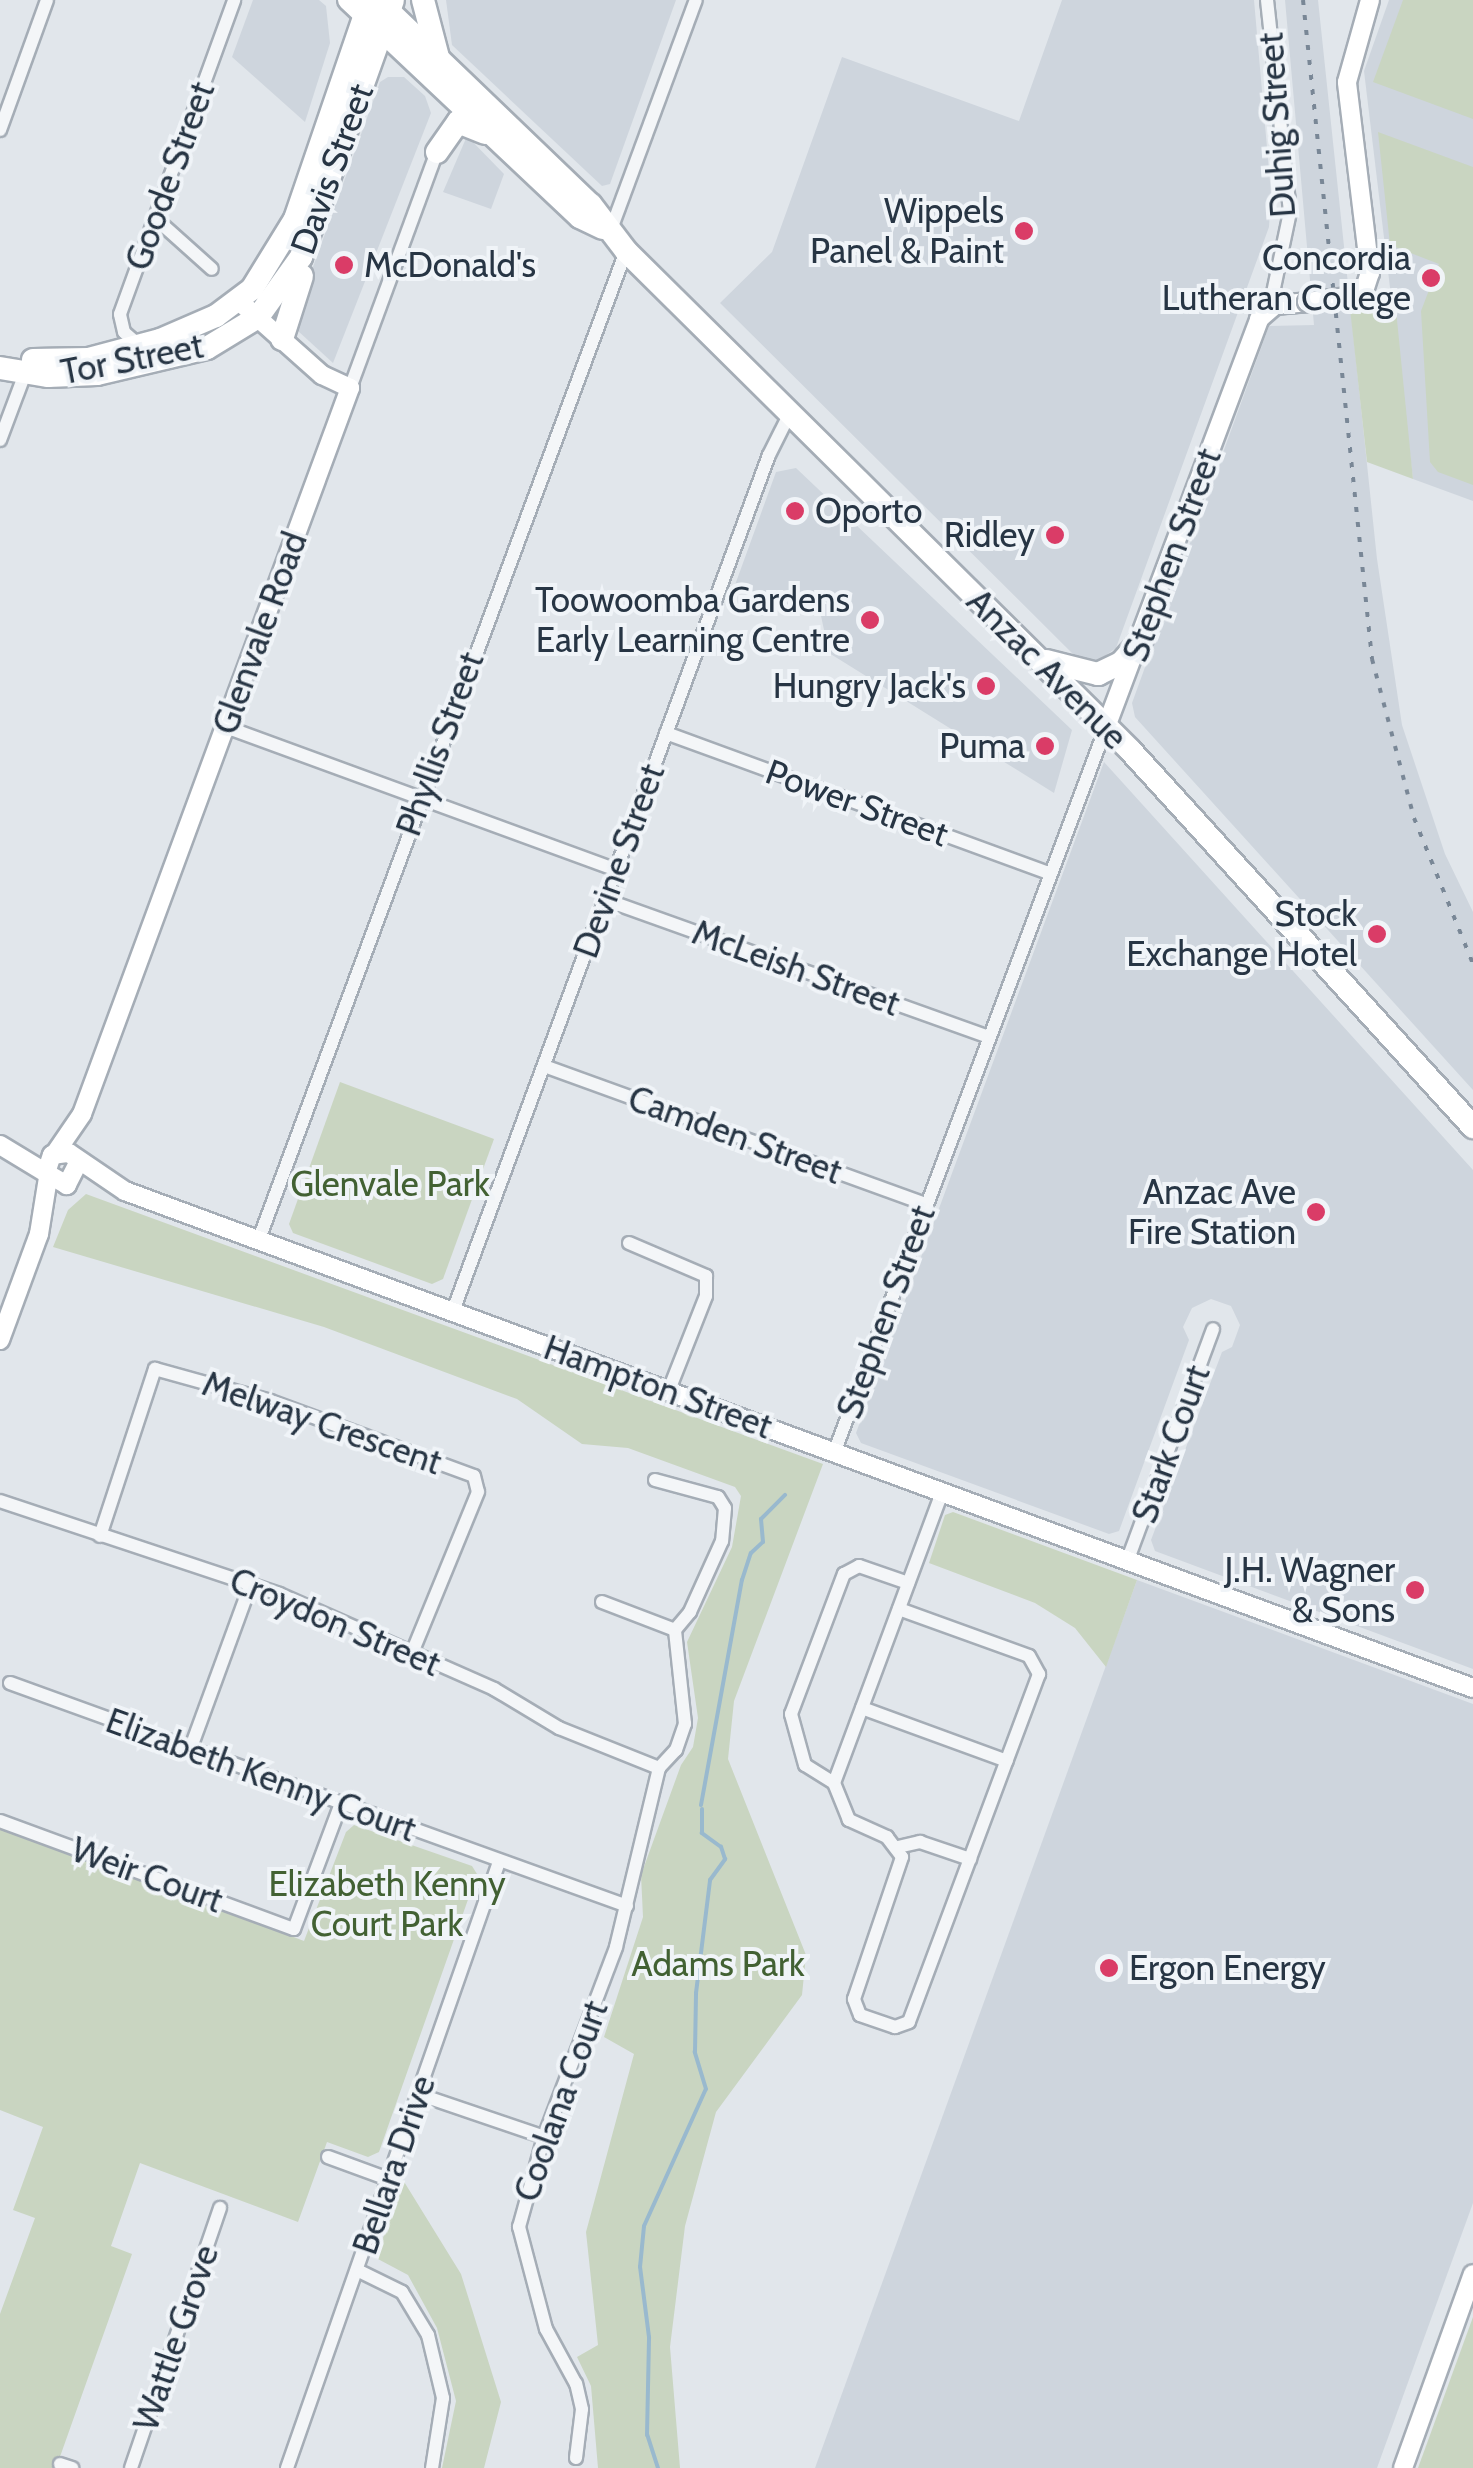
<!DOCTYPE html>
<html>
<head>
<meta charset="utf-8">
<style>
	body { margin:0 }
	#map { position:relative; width:1473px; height:2468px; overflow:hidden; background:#e1e6eb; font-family:Cabin,sans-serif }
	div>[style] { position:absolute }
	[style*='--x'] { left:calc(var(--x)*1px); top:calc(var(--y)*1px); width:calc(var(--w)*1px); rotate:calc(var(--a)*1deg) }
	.built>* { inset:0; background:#ced5dd }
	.green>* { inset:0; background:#c9d5c1 }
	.stream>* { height:4px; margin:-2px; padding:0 2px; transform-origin:2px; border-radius:2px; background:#99b9ce }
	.roads { filter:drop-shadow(2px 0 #a5adb6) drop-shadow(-2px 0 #a5adb6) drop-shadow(0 2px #a5adb6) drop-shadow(0 -2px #a5adb6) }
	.street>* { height:12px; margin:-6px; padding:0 6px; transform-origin:6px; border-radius:6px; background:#f4f6f8 }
	.secondary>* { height:18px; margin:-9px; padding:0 9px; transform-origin:9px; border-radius:9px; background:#fff }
	.primary>* { height:20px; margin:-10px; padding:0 10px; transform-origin:10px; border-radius:10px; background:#fff }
	.highway>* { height:22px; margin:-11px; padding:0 11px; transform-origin:11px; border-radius:11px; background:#fff }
	.rail>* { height:4px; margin-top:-2px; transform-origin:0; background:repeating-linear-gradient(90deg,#798796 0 5px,transparent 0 15px) }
	.bridges { filter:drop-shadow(2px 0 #a5adb6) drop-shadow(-2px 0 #a5adb6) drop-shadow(0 2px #a5adb6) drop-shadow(0 -2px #a5adb6) }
	.secondary-bridge>* { height:18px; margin:-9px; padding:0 9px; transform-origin:9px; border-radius:9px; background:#fff }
	.dots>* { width:28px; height:28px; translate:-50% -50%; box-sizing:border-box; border:5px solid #f0f4f8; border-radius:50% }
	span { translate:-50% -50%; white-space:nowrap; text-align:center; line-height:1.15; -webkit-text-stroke:8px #f0f4f8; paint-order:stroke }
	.street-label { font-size:35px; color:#273544 }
	.poi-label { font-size:35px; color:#273544 }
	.right { translate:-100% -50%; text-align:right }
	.left { translate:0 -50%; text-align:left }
	.park-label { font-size:35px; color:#426133 }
</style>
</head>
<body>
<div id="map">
	<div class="built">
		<div style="clip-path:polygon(253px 0,319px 0,326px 6px,330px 43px,305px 122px,232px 57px)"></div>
		<div style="clip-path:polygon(446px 0,676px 0,610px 184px,602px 186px,452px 45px)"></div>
		<div style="clip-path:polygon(1062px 0,1254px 0,1271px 193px,1269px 227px,1116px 648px,1095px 663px,1082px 663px,720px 303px,772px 252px,842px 57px,1019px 121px)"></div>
		<div style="clip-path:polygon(1285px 0,1318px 0,1377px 559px,1402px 725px,1445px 854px,1473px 912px,1473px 1090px,1135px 717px,1132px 703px,1269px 326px,1314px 325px)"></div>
		<div style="clip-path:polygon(1389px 0,1473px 0,1473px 501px,1413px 479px,1364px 71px)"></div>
		<div style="clip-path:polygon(388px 77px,404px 77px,425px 96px,431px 113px,333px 363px,298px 331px,297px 311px,380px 82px)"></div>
		<div style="clip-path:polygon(467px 136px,504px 174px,491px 209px,443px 192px)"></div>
		<div style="clip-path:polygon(796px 468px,1072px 730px,1054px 793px,829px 653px,821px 616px,735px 585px,776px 472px)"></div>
		<div style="clip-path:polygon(1104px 762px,1473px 1170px,1473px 1669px,1155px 1551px,1151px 1540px,1222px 1352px,1232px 1347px,1240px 1325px,1231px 1306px,1211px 1299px,1192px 1308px,1183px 1327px,1189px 1340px,1119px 1531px,1109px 1534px,861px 1443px,856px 1433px)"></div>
		<div style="clip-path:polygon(1137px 1580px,1473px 1704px,1473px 2203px,1377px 2468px,815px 2468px)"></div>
	</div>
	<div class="green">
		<div style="clip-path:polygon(1403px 0,1473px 0,1473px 119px,1373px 82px)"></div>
		<div style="clip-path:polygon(1378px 132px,1473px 167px,1473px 485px,1438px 472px,1430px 462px,1421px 311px,1439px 264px,1390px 245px)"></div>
		<div style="clip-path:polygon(1375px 293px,1396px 310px,1413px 479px,1367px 462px,1350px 309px)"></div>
		<div style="clip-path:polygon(340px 1082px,494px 1139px,443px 1279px,432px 1284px,293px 1233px,289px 1224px)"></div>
		<div style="clip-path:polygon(86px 1194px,823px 1464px,734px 1701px,728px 1759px,806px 1955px,802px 1995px,716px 2112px,685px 2226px,670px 2347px,680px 2468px,598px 2468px,591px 2386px,577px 2357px,598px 2345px,586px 2232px,634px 2054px,604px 2037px,643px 1917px,641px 1875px,681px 1765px,693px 1747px,698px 1718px,687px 1642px,732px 1547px,741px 1496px,735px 1487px,628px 1448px,582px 1444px,517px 1399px,324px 1327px,53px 1247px,68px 1210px)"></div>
		<div style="clip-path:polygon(953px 1512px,1137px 1580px,1106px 1667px,1075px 1628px,1035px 1603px,929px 1563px,945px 1515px)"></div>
		<div style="clip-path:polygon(354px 1825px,472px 1866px,477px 1874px,379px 2152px,368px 2157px,327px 2142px,298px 2222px,140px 2163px,111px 2246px,132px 2254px,56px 2468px,0 2468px,0 2314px,35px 2218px,13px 2210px,43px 2127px,0 2110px,0 1826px,304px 1941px,346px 1832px)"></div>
		<div style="clip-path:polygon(403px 2180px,461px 2274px,501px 2402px,484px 2468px,442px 2468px,456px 2401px,437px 2328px,408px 2275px,376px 2258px)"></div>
		<div style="clip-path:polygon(1473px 2317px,1473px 2468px,1418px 2468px)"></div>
	</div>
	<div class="stream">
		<div style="--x:701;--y:1805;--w:229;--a:-79.7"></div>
		<div style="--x:742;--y:1580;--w:28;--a:-72"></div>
		<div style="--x:751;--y:1553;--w:16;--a:-43"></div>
		<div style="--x:763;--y:1542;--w:23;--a:-95"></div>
		<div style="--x:761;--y:1519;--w:34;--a:-45"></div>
		<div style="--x:658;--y:2468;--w:35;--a:-108"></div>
		<div style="--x:647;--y:2435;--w:98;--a:-88.8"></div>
		<div style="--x:649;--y:2337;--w:71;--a:-97.3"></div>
		<div style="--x:640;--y:2267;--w:41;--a:-84.4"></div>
		<div style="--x:644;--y:2226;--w:150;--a:-65.7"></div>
		<div style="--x:706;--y:2089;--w:39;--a:-107"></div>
		<div style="--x:695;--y:2052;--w:59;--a:-89"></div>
		<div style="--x:696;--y:1993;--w:114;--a:-82.9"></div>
		<div style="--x:710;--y:1880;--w:26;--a:-54"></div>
		<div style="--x:725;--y:1859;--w:13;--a:-108"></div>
		<div style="--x:721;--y:1847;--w:24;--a:-144"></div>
		<div style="--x:702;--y:1833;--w:24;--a:-90"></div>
	</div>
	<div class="roads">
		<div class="street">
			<div style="--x:1267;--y:0;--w:213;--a:83.8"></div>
			<div style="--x:1290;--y:212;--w:97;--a:101.9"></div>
			<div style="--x:0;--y:130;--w:138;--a:-70.1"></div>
			<div style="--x:155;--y:218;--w:76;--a:41.8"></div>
			<div style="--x:610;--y:232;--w:247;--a:-69.7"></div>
			<div style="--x:140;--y:346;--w:21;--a:-139"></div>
			<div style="--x:124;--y:332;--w:18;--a:-103"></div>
			<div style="--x:120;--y:314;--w:334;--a:-70"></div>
			<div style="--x:350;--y:388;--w:252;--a:-69.8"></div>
			<div style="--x:0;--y:440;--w:77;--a:-69.4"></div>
			<div style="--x:226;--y:727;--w:415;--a:20.1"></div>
			<div style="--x:666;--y:733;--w:407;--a:20.1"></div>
			<div style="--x:606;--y:900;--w:404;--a:19.7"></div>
			<div style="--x:544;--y:1066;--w:406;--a:19.9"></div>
			<div style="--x:259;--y:1239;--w:1054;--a:-69.62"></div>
			<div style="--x:629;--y:1243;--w:84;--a:23.2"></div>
			<div style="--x:706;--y:1276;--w:20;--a:90"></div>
			<div style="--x:706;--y:1296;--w:101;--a:111.5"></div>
			<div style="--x:453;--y:1311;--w:912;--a:-69.74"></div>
			<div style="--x:769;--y:455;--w:47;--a:-63.4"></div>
			<div style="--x:834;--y:1453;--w:775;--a:-69.46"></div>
			<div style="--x:655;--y:1480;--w:65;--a:15.1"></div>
			<div style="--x:718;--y:1497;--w:13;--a:58"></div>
			<div style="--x:725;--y:1508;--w:33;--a:95"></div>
			<div style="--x:722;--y:1541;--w:78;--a:114.3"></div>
			<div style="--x:690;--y:1612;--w:23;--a:130"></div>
			<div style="--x:0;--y:1501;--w:294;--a:18.4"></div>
			<div style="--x:279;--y:1594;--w:235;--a:23.8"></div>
			<div style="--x:494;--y:1689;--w:76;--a:31"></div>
			<div style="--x:559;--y:1728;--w:108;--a:21.8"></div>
			<div style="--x:100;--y:1536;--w:176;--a:-71.8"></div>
			<div style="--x:155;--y:1369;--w:119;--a:15.5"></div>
			<div style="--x:270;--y:1401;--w:217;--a:20.2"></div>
			<div style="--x:474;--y:1476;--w:16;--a:76"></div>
			<div style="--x:478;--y:1492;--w:174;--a:112.3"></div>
			<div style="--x:1128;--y:1559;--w:245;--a:-69.7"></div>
			<div style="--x:602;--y:1602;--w:78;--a:21"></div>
			<div style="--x:899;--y:1609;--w:138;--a:19.9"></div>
			<div style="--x:1029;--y:1656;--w:21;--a:61"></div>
			<div style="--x:1039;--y:1674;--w:371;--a:110.5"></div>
			<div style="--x:909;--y:2022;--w:15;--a:160"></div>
			<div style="--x:895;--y:2027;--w:37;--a:-161"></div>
			<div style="--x:860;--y:2015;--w:17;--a:-111"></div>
			<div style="--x:854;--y:1999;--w:150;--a:-71.3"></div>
			<div style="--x:902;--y:1857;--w:25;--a:-127"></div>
			<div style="--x:887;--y:1837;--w:42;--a:-155.9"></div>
			<div style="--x:849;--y:1820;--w:40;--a:-112"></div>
			<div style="--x:834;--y:1783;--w:309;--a:-69.6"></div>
			<div style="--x:10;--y:1683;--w:656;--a:19.87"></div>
			<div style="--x:862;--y:1708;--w:154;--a:20.1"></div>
			<div style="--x:190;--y:1750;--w:178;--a:-69.9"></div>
			<div style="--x:834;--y:1783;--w:34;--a:-148"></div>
			<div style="--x:805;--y:1765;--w:53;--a:-105.4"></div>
			<div style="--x:791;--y:1714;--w:150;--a:-69.3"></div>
			<div style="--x:844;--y:1574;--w:17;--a:-28"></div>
			<div style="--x:859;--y:1566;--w:52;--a:19.1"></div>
			<div style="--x:0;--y:1821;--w:313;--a:20.2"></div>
			<div style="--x:294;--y:1929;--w:131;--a:-69.5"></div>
			<div style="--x:898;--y:1847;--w:23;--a:-13"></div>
			<div style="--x:920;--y:1842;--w:53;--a:18.8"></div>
			<div style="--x:418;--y:2094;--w:133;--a:18.8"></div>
			<div style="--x:328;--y:2157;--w:64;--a:20.1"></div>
			<div style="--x:357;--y:2270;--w:50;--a:26.1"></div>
			<div style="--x:402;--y:2292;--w:50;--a:58.8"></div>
			<div style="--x:428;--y:2335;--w:65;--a:76.6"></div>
			<div style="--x:443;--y:2398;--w:71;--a:98.9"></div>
			<div style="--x:576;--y:2458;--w:49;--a:-83"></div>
			<div style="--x:582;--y:2409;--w:26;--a:-103"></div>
			<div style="--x:576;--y:2384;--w:63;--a:-118.6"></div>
			<div style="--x:546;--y:2329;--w:106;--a:-104.8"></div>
			<div style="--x:519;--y:2227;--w:93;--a:-74.5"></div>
			<div style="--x:544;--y:2137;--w:203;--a:-69.2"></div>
			<div style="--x:616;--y:1947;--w:184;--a:-76.5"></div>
			<div style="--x:659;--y:1768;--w:25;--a:-47"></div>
			<div style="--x:676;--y:1750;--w:28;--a:-71"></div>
			<div style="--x:685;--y:1724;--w:95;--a:-96.1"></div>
			<div style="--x:60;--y:2464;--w:13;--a:18"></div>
			<div style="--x:131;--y:2468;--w:275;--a:-71.1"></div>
			<div style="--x:287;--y:2468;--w:642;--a:-70.72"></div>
		</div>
		<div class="secondary">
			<div style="--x:1348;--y:297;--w:19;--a:-28"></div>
			<div style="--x:1365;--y:288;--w:16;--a:-72"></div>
			<div style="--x:1370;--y:273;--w:192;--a:-96.9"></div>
			<div style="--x:1347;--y:82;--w:85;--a:-74.3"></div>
			<div style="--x:1106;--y:727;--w:436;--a:-69.4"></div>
			<div style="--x:1259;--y:319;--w:21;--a:-41"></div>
			<div style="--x:1275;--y:305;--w:32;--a:-5"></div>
			<div style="--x:0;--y:1145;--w:54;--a:31.3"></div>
			<div style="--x:56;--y:1152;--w:46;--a:-55.6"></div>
			<div style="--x:82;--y:1114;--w:774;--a:-69.74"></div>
			<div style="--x:350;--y:388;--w:31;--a:-155"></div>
			<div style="--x:322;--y:375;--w:111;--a:-138.3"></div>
			<div style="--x:78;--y:1163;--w:25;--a:117"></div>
			<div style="--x:67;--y:1185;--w:24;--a:-150"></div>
			<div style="--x:46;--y:1173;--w:19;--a:-72"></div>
			<div style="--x:52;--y:1155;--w:17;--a:-7"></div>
			<div style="--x:69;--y:1153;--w:68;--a:34.2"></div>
			<div style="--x:125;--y:1191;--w:1437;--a:20.24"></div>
			<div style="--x:0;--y:1340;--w:113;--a:-69.8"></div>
			<div style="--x:39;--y:1234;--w:57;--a:-80.9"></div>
			<div style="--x:1403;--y:2468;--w:206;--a:-70.2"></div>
		</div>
		<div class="primary">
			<div style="--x:348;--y:0;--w:23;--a:43"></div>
		</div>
		<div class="highway">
			<div style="--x:377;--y:0;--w:296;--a:43.8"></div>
			<div style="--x:591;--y:205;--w:58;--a:52.7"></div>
			<div style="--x:626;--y:251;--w:709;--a:44.71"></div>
			<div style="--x:1130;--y:750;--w:510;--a:47.7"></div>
			<div style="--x:423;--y:0;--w:59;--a:75.3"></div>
			<div style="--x:372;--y:21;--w:286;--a:43.3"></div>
			<div style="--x:580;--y:217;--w:25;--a:26"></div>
			<div style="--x:437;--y:152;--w:37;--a:-55"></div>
			<div style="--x:458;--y:122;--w:29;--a:22"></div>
			<div style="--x:282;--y:339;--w:66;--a:-72.4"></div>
			<div style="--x:33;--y:360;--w:56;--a:-1"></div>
			<div style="--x:89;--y:359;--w:73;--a:-15"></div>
			<div style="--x:160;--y:340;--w:61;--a:-23.2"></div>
			<div style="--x:216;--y:316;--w:45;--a:-36.9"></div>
			<div style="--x:252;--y:289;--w:82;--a:-58.4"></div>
			<div style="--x:295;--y:219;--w:231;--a:-71.1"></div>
			<div style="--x:0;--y:368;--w:49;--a:9.5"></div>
			<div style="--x:48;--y:376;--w:49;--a:-2.3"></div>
			<div style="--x:97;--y:374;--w:113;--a:-13.3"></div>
			<div style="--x:207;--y:348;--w:60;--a:-31.3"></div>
			<div style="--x:258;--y:317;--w:74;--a:-54.4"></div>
			<div style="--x:301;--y:257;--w:273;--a:-70.3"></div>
			<div style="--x:1046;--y:661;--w:54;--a:14"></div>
			<div style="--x:1098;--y:674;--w:25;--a:-26"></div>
			<div style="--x:1121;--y:663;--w:32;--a:-49"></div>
		</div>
	</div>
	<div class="rail">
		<div style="--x:1303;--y:0;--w:663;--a:84.02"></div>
		<div style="--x:1372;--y:659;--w:164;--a:75.2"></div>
		<div style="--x:1414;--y:818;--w:157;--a:68"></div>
	</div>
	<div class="bridges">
		<div class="secondary-bridge">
			<div style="--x:1307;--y:302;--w:41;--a:-7"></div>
		</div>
	</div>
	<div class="dots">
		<div style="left:1024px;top:231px;background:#da3c67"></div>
		<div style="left:344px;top:265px;background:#da3c67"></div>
		<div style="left:1431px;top:278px;background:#da3c67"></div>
		<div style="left:795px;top:511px;background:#da3c67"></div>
		<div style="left:1055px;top:535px;background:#da3c67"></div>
		<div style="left:870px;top:620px;background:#da3c67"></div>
		<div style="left:986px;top:686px;background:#da3c67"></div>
		<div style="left:1045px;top:746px;background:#da3c67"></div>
		<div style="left:1377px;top:934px;background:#da3c67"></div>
		<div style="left:1316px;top:1212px;background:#da3c67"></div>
		<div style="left:1415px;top:1590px;background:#da3c67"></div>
		<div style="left:1109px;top:1968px;background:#da3c67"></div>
	</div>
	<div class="street-label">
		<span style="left:1277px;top:125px;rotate:-94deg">Duhig Street</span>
		<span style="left:332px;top:169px;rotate:-70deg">Davis Street</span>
		<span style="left:170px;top:176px;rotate:-70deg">Goode Street</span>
		<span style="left:132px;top:359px;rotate:-11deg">Tor Street</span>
		<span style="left:1172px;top:555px;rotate:-70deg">Stephen Street</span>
		<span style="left:260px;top:633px;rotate:-70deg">Glenvale Road</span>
		<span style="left:1047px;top:669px;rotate:45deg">Anzac Avenue</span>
		<span style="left:440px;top:744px;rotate:-70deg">Phyllis Street</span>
		<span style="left:857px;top:803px;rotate:20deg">Power Street</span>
		<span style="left:619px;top:861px;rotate:-70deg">Devine Street</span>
		<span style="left:796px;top:968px;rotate:20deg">McLeish Street</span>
		<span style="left:735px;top:1135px;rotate:20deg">Camden Street</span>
		<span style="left:886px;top:1312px;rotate:-70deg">Stephen Street</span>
		<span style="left:658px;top:1387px;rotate:20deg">Hampton Street</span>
		<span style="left:322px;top:1423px;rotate:19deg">Melway Crescent</span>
		<span style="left:1171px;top:1444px;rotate:-70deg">Stark Court</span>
		<span style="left:335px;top:1622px;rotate:23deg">Croydon Street</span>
		<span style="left:261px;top:1775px;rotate:20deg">Elizabeth Kenny Court</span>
		<span style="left:147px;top:1875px;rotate:20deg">Weir Court</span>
		<span style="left:561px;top:2101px;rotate:-70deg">Coolana Court</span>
		<span style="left:394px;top:2165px;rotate:-71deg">Bellara Drive</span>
		<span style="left:176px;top:2338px;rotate:-71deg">Wattle Grove</span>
	</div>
	<div class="poi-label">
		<span class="right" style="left:1004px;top:231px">Wippels<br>Panel &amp; Paint</span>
		<span class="right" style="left:1411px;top:278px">Concordia<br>Lutheran College</span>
		<span class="left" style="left:364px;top:265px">McDonald's</span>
		<span class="left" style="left:815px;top:511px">Oporto</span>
		<span class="right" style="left:1035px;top:535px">Ridley</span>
		<span class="right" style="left:850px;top:620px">Toowoomba Gardens<br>Early Learning Centre</span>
		<span class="right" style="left:966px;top:686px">Hungry Jack's</span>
		<span class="right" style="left:1025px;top:746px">Puma</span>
		<span class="right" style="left:1357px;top:934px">Stock<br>Exchange Hotel</span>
		<span class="right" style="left:1296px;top:1212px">Anzac Ave<br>Fire Station</span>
		<span class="right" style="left:1395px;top:1590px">J.H. Wagner<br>&amp; Sons</span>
		<span class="left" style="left:1129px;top:1968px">Ergon Energy</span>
	</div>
	<div class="park-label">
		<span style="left:390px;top:1184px">Glenvale Park</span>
		<span style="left:387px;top:1904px">Elizabeth Kenny<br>Court Park</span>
		<span style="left:718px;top:1964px">Adams Park</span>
	</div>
</div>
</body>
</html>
